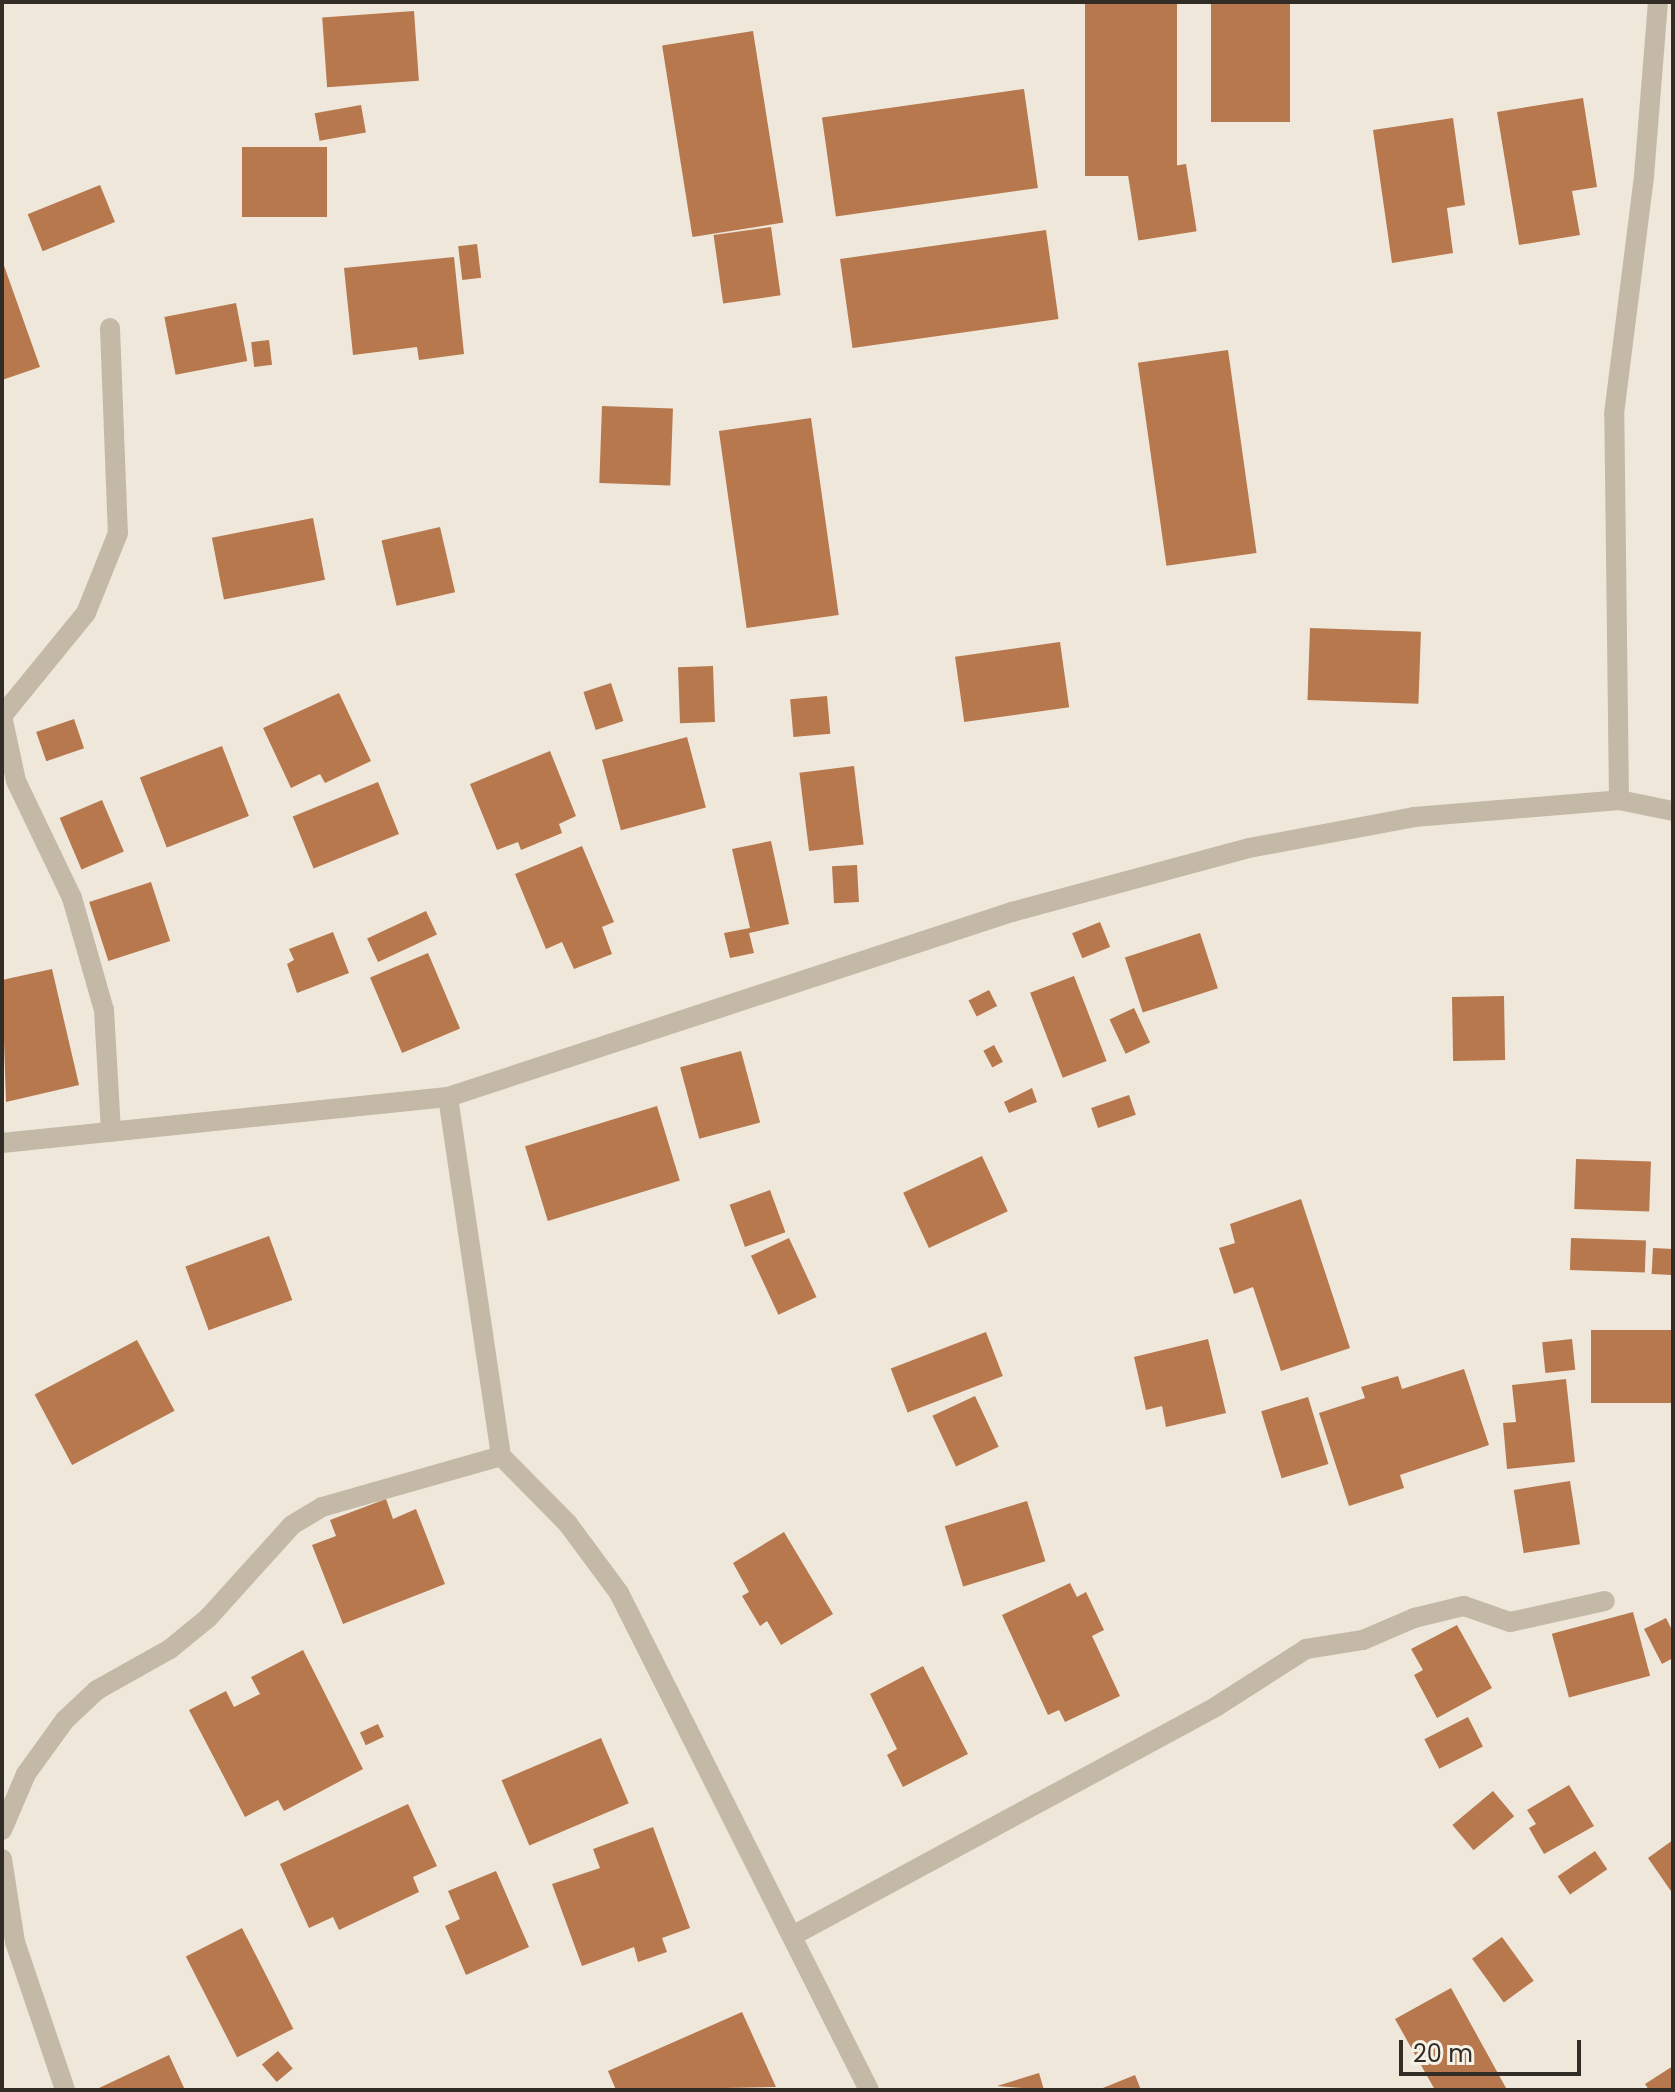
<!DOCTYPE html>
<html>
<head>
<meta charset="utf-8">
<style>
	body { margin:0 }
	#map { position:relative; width:1675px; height:2092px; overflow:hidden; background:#eee7da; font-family:Poppins,sans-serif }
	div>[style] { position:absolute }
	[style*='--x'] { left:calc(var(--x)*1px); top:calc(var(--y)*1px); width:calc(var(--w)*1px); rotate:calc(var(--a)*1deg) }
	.building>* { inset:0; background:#b7784e; transform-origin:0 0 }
	.lane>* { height:20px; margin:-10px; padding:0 10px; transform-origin:10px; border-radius:10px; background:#c4b9a7 }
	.street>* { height:20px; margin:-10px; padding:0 10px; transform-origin:10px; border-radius:10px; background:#c4b9a7 }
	span { translate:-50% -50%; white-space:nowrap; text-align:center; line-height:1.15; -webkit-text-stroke:6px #f6f1e5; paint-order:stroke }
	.frame { position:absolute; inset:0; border:4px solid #322c27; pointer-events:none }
	.scale { position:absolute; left:1399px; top:2040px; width:182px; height:36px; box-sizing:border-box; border:4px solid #322c27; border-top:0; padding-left:10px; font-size:24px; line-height:28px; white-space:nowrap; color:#322c27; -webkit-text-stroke:6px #f6f1e5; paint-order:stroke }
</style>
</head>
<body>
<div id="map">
	<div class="building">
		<div style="left:1085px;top:2px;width:92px;height:174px"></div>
		<div style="left:1211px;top:2px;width:79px;height:120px"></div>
		<div style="left:414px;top:11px;width:70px;height:92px;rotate:86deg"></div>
		<div style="left:753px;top:31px;width:194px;height:92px;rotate:81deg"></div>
		<div style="left:1024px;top:89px;width:100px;height:204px;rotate:82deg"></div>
		<div style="clip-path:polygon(1583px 98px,1597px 187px,1572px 191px,1580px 235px,1519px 245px,1497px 112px)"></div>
		<div style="left:361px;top:105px;width:28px;height:47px;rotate:80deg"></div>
		<div style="clip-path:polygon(1453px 118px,1465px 205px,1447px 208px,1453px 253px,1392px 263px,1373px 130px)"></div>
		<div style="left:242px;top:147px;width:85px;height:70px"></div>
		<div style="left:1186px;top:164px;width:68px;height:59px;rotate:81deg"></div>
		<div style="left:100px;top:185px;width:40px;height:78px;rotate:68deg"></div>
		<div style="left:771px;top:227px;width:69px;height:58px;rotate:82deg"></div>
		<div style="left:1046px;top:230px;width:90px;height:208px;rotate:82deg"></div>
		<div style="left:477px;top:244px;width:34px;height:19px;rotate:83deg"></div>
		<div style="clip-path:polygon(454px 257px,464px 354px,419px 360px,417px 347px,353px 355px,344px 268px)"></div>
		<div style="clip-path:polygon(2px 260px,40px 367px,2px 380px)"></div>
		<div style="left:236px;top:303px;width:59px;height:73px;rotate:79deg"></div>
		<div style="left:269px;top:340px;width:25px;height:18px;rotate:83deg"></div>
		<div style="left:1228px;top:350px;width:205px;height:91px;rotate:82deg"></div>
		<div style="left:602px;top:406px;width:71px;height:77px;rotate:2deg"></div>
		<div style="left:811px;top:418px;width:199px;height:93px;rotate:82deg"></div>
		<div style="left:313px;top:518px;width:63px;height:103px;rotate:79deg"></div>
		<div style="left:440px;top:527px;width:67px;height:60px;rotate:77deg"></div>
		<div style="left:1310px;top:628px;width:111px;height:72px;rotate:2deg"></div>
		<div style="left:1060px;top:642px;width:66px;height:106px;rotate:82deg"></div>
		<div style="left:713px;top:666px;width:56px;height:35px;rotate:88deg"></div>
		<div style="left:611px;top:683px;width:40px;height:29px;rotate:72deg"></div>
		<div style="clip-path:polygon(339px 693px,371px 761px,325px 783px,320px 774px,291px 788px,263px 728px)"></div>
		<div style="left:827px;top:696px;width:38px;height:37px;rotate:85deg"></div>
		<div style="left:74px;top:719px;width:31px;height:40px;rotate:71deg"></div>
		<div style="left:687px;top:737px;width:73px;height:88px;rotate:75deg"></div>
		<div style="left:222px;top:746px;width:75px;height:88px;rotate:69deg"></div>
		<div style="clip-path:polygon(550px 751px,576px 816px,559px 824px,562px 833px,521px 850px,518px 842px,497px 850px,470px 784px)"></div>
		<div style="left:854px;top:766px;width:79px;height:55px;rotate:83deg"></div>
		<div style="left:378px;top:782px;width:56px;height:92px;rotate:68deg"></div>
		<div style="left:102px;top:800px;width:56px;height:46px;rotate:67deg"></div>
		<div style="clip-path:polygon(771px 841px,789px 924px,749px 933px,754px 953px,730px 958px,724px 933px,750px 928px,732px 849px)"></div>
		<div style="clip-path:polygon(582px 846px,614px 922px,602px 927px,612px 954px,574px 969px,562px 942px,546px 949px,515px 874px)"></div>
		<div style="left:857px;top:865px;width:37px;height:25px;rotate:87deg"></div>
		<div style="left:151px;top:882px;width:62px;height:65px;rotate:72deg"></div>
		<div style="left:426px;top:911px;width:26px;height:65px;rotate:65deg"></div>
		<div style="left:1100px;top:922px;width:27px;height:30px;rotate:68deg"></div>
		<div style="clip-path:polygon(333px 932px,349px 973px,297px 993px,287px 964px,294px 960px,289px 949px)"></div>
		<div style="left:1200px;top:933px;width:58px;height:79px;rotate:72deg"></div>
		<div style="left:428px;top:953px;width:82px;height:63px;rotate:67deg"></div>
		<div style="clip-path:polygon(52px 969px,79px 1085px,6px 1102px,2px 980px)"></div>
		<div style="left:1074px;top:976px;width:91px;height:47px;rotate:69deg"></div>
		<div style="left:989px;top:990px;width:18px;height:23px;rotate:63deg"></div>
		<div style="left:1504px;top:996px;width:64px;height:52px;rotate:89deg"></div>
		<div style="left:1134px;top:1008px;width:38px;height:27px;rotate:65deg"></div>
		<div style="left:994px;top:1045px;width:19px;height:12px;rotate:62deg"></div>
		<div style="left:741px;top:1051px;width:74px;height:63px;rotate:75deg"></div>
		<div style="clip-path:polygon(1032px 1088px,1037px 1102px,1009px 1113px,1004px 1102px)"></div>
		<div style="left:1129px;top:1095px;width:21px;height:40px;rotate:71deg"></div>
		<div style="left:657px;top:1106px;width:78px;height:138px;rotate:73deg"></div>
		<div style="left:982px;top:1156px;width:61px;height:87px;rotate:65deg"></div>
		<div style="left:1576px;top:1159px;width:75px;height:50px;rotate:2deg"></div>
		<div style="left:770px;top:1190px;width:45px;height:43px;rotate:70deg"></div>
		<div style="clip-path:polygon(1301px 1199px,1350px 1348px,1281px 1371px,1253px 1287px,1234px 1294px,1219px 1248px,1235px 1243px,1230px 1224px)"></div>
		<div style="left:269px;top:1236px;width:68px;height:89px;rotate:70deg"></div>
		<div style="left:789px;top:1238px;width:65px;height:42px;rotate:65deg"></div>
		<div style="left:1571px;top:1238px;width:75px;height:32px;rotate:2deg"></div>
		<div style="left:1653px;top:1248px;width:20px;height:26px;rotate:3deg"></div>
		<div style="left:1673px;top:1330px;width:73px;height:82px;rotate:90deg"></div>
		<div style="left:986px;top:1332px;width:47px;height:102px;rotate:69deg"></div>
		<div style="clip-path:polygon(1208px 1339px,1226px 1413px,1166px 1427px,1162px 1406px,1146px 1410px,1134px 1357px)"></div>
		<div style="left:1572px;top:1339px;width:31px;height:30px;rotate:84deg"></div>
		<div style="left:137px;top:1340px;width:80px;height:116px;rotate:62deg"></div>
		<div style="clip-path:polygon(1464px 1369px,1489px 1445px,1400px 1475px,1404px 1488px,1349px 1506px,1319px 1413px,1365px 1398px,1361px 1387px,1398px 1376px,1402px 1389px)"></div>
		<div style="clip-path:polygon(1566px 1379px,1575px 1462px,1507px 1469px,1503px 1423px,1516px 1422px,1512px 1385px)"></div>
		<div style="left:975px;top:1396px;width:56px;height:47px;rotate:65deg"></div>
		<div style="left:1308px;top:1397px;width:70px;height:49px;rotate:73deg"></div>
		<div style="left:1570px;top:1481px;width:64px;height:57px;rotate:81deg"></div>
		<div style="clip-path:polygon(386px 1499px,393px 1519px,416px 1509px,445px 1584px,343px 1624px,312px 1545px,336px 1536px,330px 1520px)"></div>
		<div style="left:1027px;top:1501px;width:63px;height:86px;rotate:73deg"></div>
		<div style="clip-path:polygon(784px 1532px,833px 1614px,781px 1645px,767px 1621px,760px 1626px,742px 1596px,749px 1592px,733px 1563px)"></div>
		<div style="clip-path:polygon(1070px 1583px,1077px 1597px,1086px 1592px,1104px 1630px,1092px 1636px,1120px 1696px,1065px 1722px,1059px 1710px,1048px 1715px,1002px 1615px)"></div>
		<div style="left:1633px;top:1612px;width:66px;height:84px;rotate:75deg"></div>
		<div style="clip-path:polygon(1666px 1618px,1673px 1632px,1673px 1658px,1662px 1664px,1644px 1629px)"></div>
		<div style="clip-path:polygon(1457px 1625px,1492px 1688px,1437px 1718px,1414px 1675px,1423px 1670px,1411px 1649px)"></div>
		<div style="clip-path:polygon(303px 1650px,363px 1769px,284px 1811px,278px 1800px,245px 1817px,189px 1710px,226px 1691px,234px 1707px,260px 1694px,251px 1677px)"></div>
		<div style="clip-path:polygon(923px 1666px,968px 1754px,903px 1787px,887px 1755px,897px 1749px,870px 1694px)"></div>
		<div style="left:1468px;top:1717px;width:33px;height:49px;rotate:63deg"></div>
		<div style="left:378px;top:1724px;width:14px;height:20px;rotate:65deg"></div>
		<div style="left:601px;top:1738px;width:71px;height:108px;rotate:67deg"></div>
		<div style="clip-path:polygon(1569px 1785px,1594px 1826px,1544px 1854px,1529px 1828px,1536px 1824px,1527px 1810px)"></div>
		<div style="left:1493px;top:1791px;width:33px;height:53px;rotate:50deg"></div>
		<div style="clip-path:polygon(408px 1804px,437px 1866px,413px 1877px,419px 1892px,339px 1930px,333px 1917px,309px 1928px,280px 1864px)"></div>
		<div style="clip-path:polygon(653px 1827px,690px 1928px,662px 1938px,667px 1952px,638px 1962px,634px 1947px,582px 1966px,552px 1884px,600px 1868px,593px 1849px)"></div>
		<div style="clip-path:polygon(1673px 1840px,1673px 1894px,1648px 1858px)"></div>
		<div style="left:1595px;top:1851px;width:22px;height:45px;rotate:56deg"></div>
		<div style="clip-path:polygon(496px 1871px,529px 1947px,466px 1975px,445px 1926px,460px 1919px,448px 1891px)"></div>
		<div style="left:242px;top:1928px;width:113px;height:63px;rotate:63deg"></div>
		<div style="left:1502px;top:1937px;width:54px;height:37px;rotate:54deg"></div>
		<div style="clip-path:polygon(1451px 1988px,1506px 2088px,1503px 2090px,1435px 2090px,1395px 2019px)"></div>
		<div style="clip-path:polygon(742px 2012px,776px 2087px,616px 2090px,608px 2071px)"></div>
		<div style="left:278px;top:2051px;width:23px;height:21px;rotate:50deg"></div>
		<div style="clip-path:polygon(169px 2055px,185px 2090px,100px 2090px,99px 2088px)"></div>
		<div style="clip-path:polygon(1673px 2066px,1673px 2090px,1649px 2090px,1645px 2084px)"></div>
		<div style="clip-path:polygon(1039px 2073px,1044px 2090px,997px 2086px)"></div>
		<div style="clip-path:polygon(1135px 2075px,1141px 2090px,1098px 2090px)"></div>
	</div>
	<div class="lane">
		<div style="--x:110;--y:328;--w:205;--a:87.8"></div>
		<div style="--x:118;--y:533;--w:86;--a:111.8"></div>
		<div style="--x:86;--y:613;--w:133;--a:129.2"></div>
		<div style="--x:2;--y:716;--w:66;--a:77.8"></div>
		<div style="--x:16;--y:781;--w:130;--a:64.4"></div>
		<div style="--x:72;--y:898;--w:116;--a:74.1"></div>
		<div style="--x:104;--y:1010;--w:122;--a:86.7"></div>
		<div style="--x:1619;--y:800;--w:386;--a:-90.7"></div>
		<div style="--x:1614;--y:414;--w:240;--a:-82.8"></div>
		<div style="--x:1644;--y:176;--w:175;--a:-85.4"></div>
		<div style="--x:794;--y:1935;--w:481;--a:-28.4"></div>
		<div style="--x:1217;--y:1706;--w:106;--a:-32.6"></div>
		<div style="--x:1306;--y:1649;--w:58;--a:-9"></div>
		<div style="--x:1363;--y:1640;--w:56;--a:-23.3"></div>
		<div style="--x:1414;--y:1618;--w:51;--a:-13.5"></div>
		<div style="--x:1464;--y:1606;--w:49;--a:19.2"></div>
		<div style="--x:1510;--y:1622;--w:97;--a:-12.5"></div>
	</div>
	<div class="street">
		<div style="--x:448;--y:1097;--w:363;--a:81.6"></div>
		<div style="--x:501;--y:1456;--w:95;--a:45.4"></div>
		<div style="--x:568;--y:1524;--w:86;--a:53.5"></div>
		<div style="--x:619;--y:1593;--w:556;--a:63.3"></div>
		<div style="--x:2;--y:1143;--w:448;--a:-5.9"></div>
		<div style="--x:448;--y:1097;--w:594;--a:-18.16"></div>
		<div style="--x:1012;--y:912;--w:245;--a:-15.1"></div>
		<div style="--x:1249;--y:848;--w:168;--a:-10.6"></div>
		<div style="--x:1414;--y:817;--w:206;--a:-4.7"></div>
		<div style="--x:1619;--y:800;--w:55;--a:11.5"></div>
		<div style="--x:2;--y:1830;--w:61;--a:-66.8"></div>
		<div style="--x:26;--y:1774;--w:67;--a:-54.2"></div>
		<div style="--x:65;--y:1720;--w:44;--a:-43.2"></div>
		<div style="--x:97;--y:1690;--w:84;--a:-29.3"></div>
		<div style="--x:170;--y:1649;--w:49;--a:-39.2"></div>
		<div style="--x:208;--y:1618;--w:125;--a:-47.9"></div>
		<div style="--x:292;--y:1525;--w:35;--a:-31"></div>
		<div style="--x:322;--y:1507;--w:186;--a:-15.9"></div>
		<div style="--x:2;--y:1859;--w:84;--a:81.1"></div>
		<div style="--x:15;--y:1942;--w:156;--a:71.3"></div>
	</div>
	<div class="frame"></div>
	<div class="scale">20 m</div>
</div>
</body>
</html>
